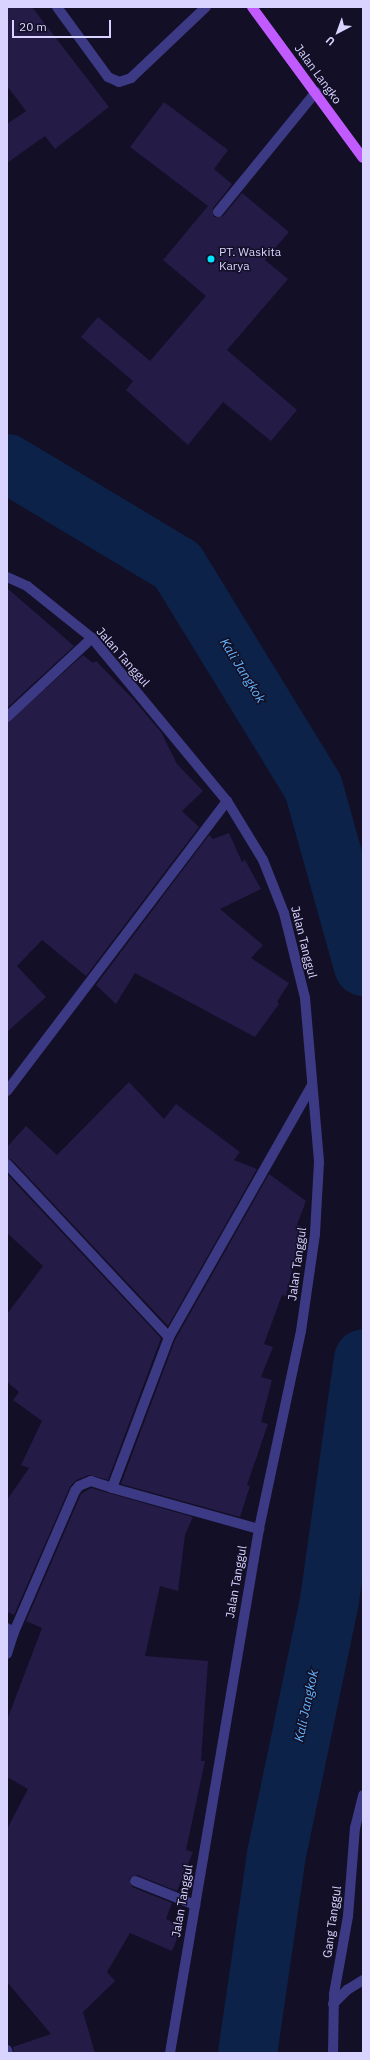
<!DOCTYPE html>
<html>
<head>
<meta charset="utf-8">
<style>
	body { margin:0 }
	#map { position:relative; width:370px; height:2060px; overflow:hidden; background:#130f26; font-family:"IBM Plex Sans",sans-serif }
	div>[style] { position:absolute }
	[style*='--x'] { left:calc(var(--x)*1px); top:calc(var(--y)*1px); width:calc(var(--w)*1px); rotate:calc(var(--a)*1deg) }
	.river>* { height:59px; margin:-29.5px; padding:0 29.5px; transform-origin:29.5px; border-radius:29.5px; background:#0c2248 }
	.building>* { inset:0; background:#241b47 }
	.lane>* { height:10px; margin:-5px; padding:0 5px; transform-origin:5px; border-radius:5px; background:#3d3a85 }
	.street>* { height:10px; margin:-5px; padding:0 5px; transform-origin:5px; border-radius:5px; background:#3d3a85 }
	.primary>* { height:10px; margin:-5px; padding:0 5px; transform-origin:5px; border-radius:5px; background:#c25bff }
	.dots>* { width:11px; height:11px; translate:-50% -50%; box-sizing:border-box; border:2px solid #130f26; border-radius:50% }
	span { translate:-50% -50%; white-space:nowrap; text-align:center; line-height:1.15; -webkit-text-stroke:3px #130f26; paint-order:stroke }
	.street-label { font-size:12px; color:#d9d4ff }
	.poi-label { font-size:12px; color:#d9d4ff }
	.left { translate:0 -50%; text-align:left }
	.water-label { font-size:13px; color:#62b6ff; font-style:italic }
	.frame { position:absolute; inset:0; border:8px solid #d9d4ff; pointer-events:none }
	.north { position:absolute; left:318px; top:12px; width:40px; height:40px; -webkit-text-stroke:3px #130f26; paint-order:stroke; rotate:221deg; font-size:11px; font-weight:700; line-height:16px; text-align:center; color:#d9d4ff }
	.north::after { content:''; display:block; margin:auto; width:14px; height:18px; background:#d9d4ff; clip-path:polygon(50% 0,100% 100%,50% 72%,0 100%) }
	.scale { position:absolute; left:12px; top:20px; width:99px; height:18px; box-sizing:border-box; border:2px solid #d9d4ff; border-top:0; padding-left:5px; font-size:12px; line-height:14px; white-space:nowrap; color:#d9d4ff; -webkit-text-stroke:3px #130f26; paint-order:stroke }
</style>
</head>
<body>
<div id="map">
	<div class="river">
		<div style="--x:7;--y:463;--w:198;--a:31"></div>
		<div style="--x:177;--y:565;--w:260;--a:58.5"></div>
		<div style="--x:313;--y:787;--w:186;--a:74.4"></div>
		<div style="--x:247;--y:2053;--w:201;--a:-81.7"></div>
		<div style="--x:276;--y:1854;--w:259;--a:-78.2"></div>
		<div style="--x:329;--y:1600;--w:244;--a:-82"></div>
	</div>
	<div class="building">
		<div style="clip-path:polygon(7px 7px,32px 7px,109px 107px,55px 149px,45px 136px,7px 163px,7px 124px,26px 111px,7px 86px)"></div>
		<div style="clip-path:polygon(164px 102px,228px 150px,214px 169px,232px 184px,213px 208px,214px 217px,223px 216px,242px 193px,289px 232px,265px 260px,288px 279px,227px 350px,297px 410px,271px 441px,223px 402px,188px 445px,126px 390px,133px 381px,81px 337px,98px 317px,150px 361px,206px 296px,163px 260px,208px 206px,130px 147px)"></div>
		<div style="clip-path:polygon(7px 588px,74px 646px,7px 708px)"></div>
		<div style="clip-path:polygon(83px 655px,93px 663px,96px 661px,133px 699px,161px 732px,177px 764px,203px 791px,182px 811px,199px 827px,86px 976px,42px 940px,17px 966px,46px 997px,7px 1032px,7px 723px)"></div>
		<div style="clip-path:polygon(229px 833px,242px 862px,245px 860px,261px 889px,220px 909px,263px 945px,251px 958px,289px 983px,277px 1002px,279px 1004px,255px 1037px,135px 973px,116px 1004px,96px 985px,209px 835px,213px 839px)"></div>
		<div style="clip-path:polygon(129px 1082px,164px 1119px,176px 1104px,240px 1152px,234px 1160px,257px 1169px,168px 1326px,12px 1160px,7px 1158px,7px 1147px,26px 1126px,57px 1155px)"></div>
		<div style="clip-path:polygon(7px 1174px,161px 1338px,108px 1480px,89px 1475px,76px 1480px,70px 1487px,14px 1615px,7px 1612px,7px 1500px,29px 1468px,21px 1465px,42px 1421px,13px 1400px,19px 1392px,7px 1382px,7px 1314px,43px 1266px,7px 1233px)"></div>
		<div style="clip-path:polygon(269px 1174px,306px 1201px,297px 1225px,302px 1227px,286px 1296px,282px 1295px,264px 1344px,273px 1347px,261px 1377px,272px 1380px,261px 1422px,268px 1424px,247px 1485px,250px 1486px,240px 1517px,121px 1484px,175px 1340px)"></div>
		<div style="clip-path:polygon(91px 1488px,193px 1517px,185px 1535px,178px 1591px,160px 1586px,145px 1656px,208px 1661px,201px 1761px,205px 1761px,186px 1850px,193px 1852px,177px 1891px,137px 1875px,129px 1878px,132px 1887px,172px 1903px,166px 1919px,182px 1926px,172px 1951px,130px 1933px,107px 1972px,115px 1981px,83px 2012px,95px 2053px,14px 2053px,13px 2047px,51px 2034px,7px 1982px,7px 1829px,28px 1789px,7px 1777px,7px 1720px,42px 1628px,26px 1621px,81px 1494px)"></div>
	</div>
	<div class="lane">
		<div style="--x:57;--y:7;--w:87;--a:53.9"></div>
		<div style="--x:108;--y:77;--w:12;--a:24"></div>
		<div style="--x:119;--y:82;--w:13;--a:-18"></div>
		<div style="--x:131;--y:78;--w:103;--a:-43.4"></div>
		<div style="--x:218;--y:212;--w:155;--a:-50.8"></div>
	</div>
	<div class="street">
		<div style="--x:7;--y:577;--w:22;--a:24"></div>
		<div style="--x:27;--y:586;--w:83;--a:38.7"></div>
		<div style="--x:92;--y:638;--w:212;--a:50.4"></div>
		<div style="--x:227;--y:801;--w:69;--a:58.6"></div>
		<div style="--x:263;--y:860;--w:57;--a:68.4"></div>
		<div style="--x:284;--y:913;--w:88;--a:76.1"></div>
		<div style="--x:305;--y:998;--w:165;--a:85.1"></div>
		<div style="--x:319;--y:1162;--w:72;--a:93.2"></div>
		<div style="--x:315;--y:1234;--w:98;--a:98.2"></div>
		<div style="--x:301;--y:1331;--w:202;--a:102"></div>
		<div style="--x:259;--y:1529;--w:532;--a:99.64"></div>
		<div style="--x:7;--y:717;--w:116;--a:-42.9"></div>
		<div style="--x:7;--y:1091;--w:364;--a:-52.8"></div>
		<div style="--x:7;--y:1164;--w:237;--a:46.9"></div>
		<div style="--x:112;--y:1488;--w:153;--a:15.6"></div>
		<div style="--x:7;--y:1628;--w:8;--a:30"></div>
		<div style="--x:14;--y:1632;--w:23;--a:108"></div>
		<div style="--x:14;--y:1632;--w:154;--a:-66.6"></div>
		<div style="--x:75;--y:1491;--w:6;--a:-51"></div>
		<div style="--x:79;--y:1486;--w:13;--a:-23"></div>
		<div style="--x:91;--y:1481;--w:22;--a:18"></div>
		<div style="--x:112;--y:1488;--w:161;--a:-69.3"></div>
		<div style="--x:169;--y:1337;--w:288;--a:-60.4"></div>
		<div style="--x:135;--y:1881;--w:65;--a:21.8"></div>
		<div style="--x:333;--y:2004;--w:20;--a:-45"></div>
		<div style="--x:347;--y:1990;--w:19;--a:-32"></div>
		<div style="--x:7;--y:2050;--w:3;--a:72"></div>
		<div style="--x:333;--y:2053;--w:59;--a:-89"></div>
		<div style="--x:334;--y:1994;--w:79;--a:-79.8"></div>
		<div style="--x:348;--y:1916;--w:88;--a:-85.5"></div>
		<div style="--x:355;--y:1828;--w:34;--a:-76"></div>
	</div>
	<div class="primary">
		<div style="--x:252;--y:7;--w:187;--a:53.7"></div>
	</div>
	<div class="dots">
		<div style="left:211px;top:259px;background:#00e5ff"></div>
	</div>
	<div class="street-label">
		<span style="left:318px;top:74px;rotate:54deg">Jalan Langko</span>
		<span style="left:123px;top:657px;rotate:49deg">Jalan Tanggul</span>
		<span style="left:304px;top:942px;rotate:76deg">Jalan Tanggul</span>
		<span style="left:297px;top:1264px;rotate:-82deg">Jalan Tanggul</span>
		<span style="left:236px;top:1582px;rotate:-80deg">Jalan Tanggul</span>
		<span style="left:182px;top:1901px;rotate:-80deg">Jalan Tanggul</span>
		<span style="left:332px;top:1922px;rotate:-82deg">Gang Tanggul</span>
	</div>
	<div class="poi-label">
		<span class="left" style="left:219px;top:259px">PT. Waskita<br>Karya</span>
	</div>
	<div class="water-label">
		<span style="left:242px;top:671px;rotate:58deg">Kali Jangkok</span>
		<span style="left:307px;top:1706px;rotate:-78deg">Kali Jangkok</span>
	</div>
	<div class="frame"></div>
	<div class="north">U</div>
	<div class="scale">20 m</div>
</div>
</body>
</html>
